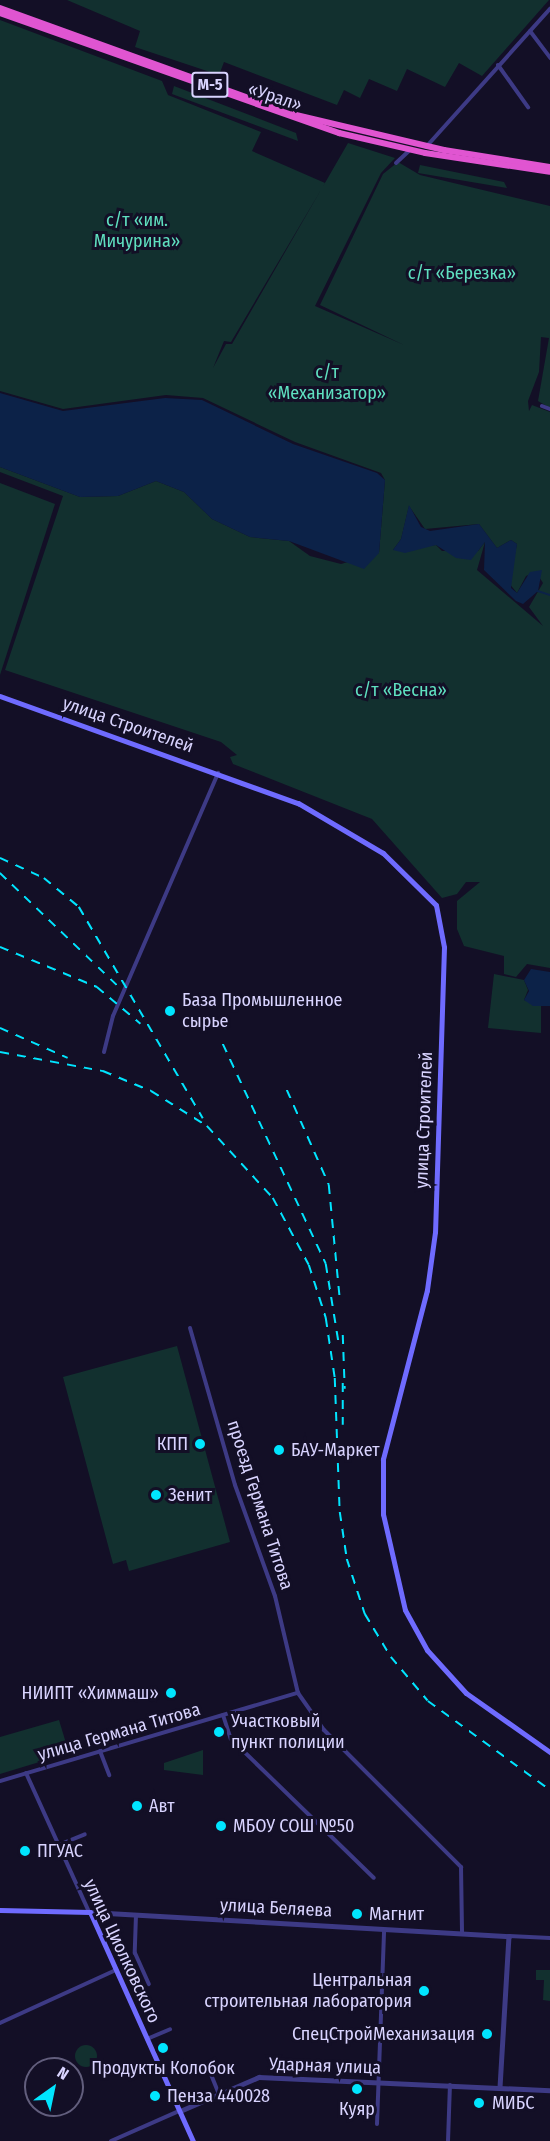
<!DOCTYPE html>
<html>
<head>
<meta charset="utf-8">
<style>
	body { margin:0 }
	#map { position:relative; width:550px; height:2141px; overflow:hidden; background:#130f26; font-family:"Fira Sans Condensed",sans-serif }
	div>[style] { position:absolute }
	[style*='--x'] { left:calc(var(--x)*1px); top:calc(var(--y)*1px); width:calc(var(--w)*1px); rotate:calc(var(--a)*1deg) }
	.green>* { inset:0; background:#12302f }
	.round { border-radius:50% }
	.water>* { inset:0; background:#0c2248 }
	.stream>* { height:1.5px; margin:-0.75px; padding:0 0.75px; transform-origin:0.75px; border-radius:0.75px; background:#0c2248 }
	.minor>* { height:4px; margin:-2px; padding:0 2px; transform-origin:2px; border-radius:2px; background:#3d3a85 }
	.tertiary>* { height:4.5px; margin:-2.25px; padding:0 2.25px; transform-origin:2.25px; border-radius:2.25px; background:#3d3a85 }
	.secondary>* { height:5px; margin:-2.5px; padding:0 2.5px; transform-origin:2.5px; border-radius:2.5px; background:#6f6bff }
	.trunk>* { height:6px; margin:-3px; padding:0 3px; transform-origin:3px; border-radius:3px; background:#e055d1 }
	.rail>* { height:1.5px; margin-top:-0.75px; transform-origin:0; background:repeating-linear-gradient(90deg,#00e5ff 0 9px,transparent 0 17px) }
	.dots>* { width:16px; height:16px; translate:-50% -50%; box-sizing:border-box; border:3px solid #130f26; border-radius:50% }
	span { translate:-50% -50%; white-space:nowrap; text-align:center; line-height:1.15; -webkit-text-stroke:6px #130f26; paint-order:stroke }
	.shield-label span { padding:2px 4px; background:#130f26; border:2px solid; border-radius:4px; -webkit-text-stroke-width:0 }
	.shield-label { font-size:16px; color:#d9d4ff; font-weight:700 }
	.street-label { font-size:18px; color:#d9d4ff }
	.park-label { font-size:18px; color:#5fe0c0 }
	.poi-label { font-size:18px; color:#d9d4ff }
	.left { translate:0 -50%; text-align:left }
	.right { translate:-100% -50%; text-align:right }
	.north { position:absolute; left:24px; top:2057px; width:60px; height:60px; box-sizing:border-box; background:#130f26; border:2px solid #625e7d; border-radius:50%; rotate:33deg; font-size:16px; font-weight:700; line-height:24px; text-align:center; color:#d9d4ff }
	.north::after { content:''; display:block; margin:auto; width:21px; height:27px; background:#00e5ff; clip-path:polygon(50% 0,100% 100%,50% 72%,0 100%) }
</style>
</head>
<body>
<div id="map">
	<div class="green">
		<div style="clip-path:polygon(67px 0,549px 0,482px 76px,459px 63px,445px 87px,407px 69px,397px 91px,369px 79px,360px 98px,344px 90px,337px 105px,224px 62px,219px 75px,135px 47px,140px 31px)"></div>
		<div style="clip-path:polygon(evenodd,0 20px,162px 81px,168px 95px,261px 132px,252px 151px,325px 183px,231px 342px,224px 341px,213px 368px,226px 344px,232px 344px,348px 143px,395px 158px,381px 173px,315px 306px,404px 345px,320px 305px,383px 174px,398px 162px,420px 175px,550px 206px,550px 408px,538px 401px,549px 338px,541px 337px,539px 372px,528px 401px,529px 411px,532px 405px,550px 412px,550px 968px,527px 964px,516px 977px,504px 974px,504px 956px,464px 946px,457px 929px,457px 901px,480px 882px,466px 882px,457px 894px,442px 898px,372px 819px,233px 764px,230px 757px,237px 755px,221px 742px,5px 670px,63px 496px,0 472px,0 467px,80px 497px,118px 496px,156px 481px,184px 492px,212px 519px,250px 537px,289px 541px,310px 556px,341px 564px,379px 553px,385px 480px,381px 473px,295px 442px,203px 398px,166px 395px,63px 409px,0 391px,0 20px,409px 506px,425px 529px,479px 524px,497px 548px,511px 540px,517px 544px,509px 583px,517px 593px,526px 576px,536px 572px,543px 583px,529px 607px,543px 626px,477px 570px,485px 542px,478px 551px,442px 551px,436px 545px,393px 550px,401px 539px,409px 506px)"></div>
		<div style="clip-path:polygon(174px 86px,296px 133px,298px 141px,172px 94px)"></div>
		<div style="clip-path:polygon(420px 165px,504px 182px,507px 188px,418px 173px)"></div>
		<div style="clip-path:polygon(0 483px,55px 504px,0 675px)"></div>
		<div style="clip-path:polygon(494px 974px,524px 980px,528px 990px,524px 1000px,541px 1006px,541px 1033px,488px 1028px)"></div>
		<div style="clip-path:polygon(177px 1346px,230px 1542px,129px 1571px,126px 1560px,113px 1564px,63px 1377px)"></div>
		<div style="clip-path:polygon(59px 1720px,69px 1753px,0 1774px,0 1737px)"></div>
		<div style="clip-path:polygon(203px 1750px,203px 1775px,164px 1770px,164px 1763px)"></div>
		<div style="clip-path:polygon(536px 1970px,550px 1970px,550px 2001px,543px 2000px,544px 1980px,536px 1980px)"></div>
		<div class="round" style="left:75px;top:2045px;width:22px;height:22px"></div>
	</div>
	<div class="water">
		<div style="clip-path:polygon(0 393px,63px 411px,165px 398px,202px 400px,293px 444px,377px 473px,385px 480px,379px 553px,364px 569px,289px 541px,250px 537px,212px 519px,184px 492px,156px 481px,118px 496px,80px 497px,0 467px)"></div>
		<div style="clip-path:polygon(409px 505px,421px 527px,430px 531px,479px 524px,497px 548px,511px 540px,517px 544px,511px 588px,517px 593px,530px 572px,542px 570px,538px 591px,523px 604px,516px 601px,484px 570px,485px 542px,471px 560px,456px 558px,436px 545px,405px 553px,393px 550px,401px 539px)"></div>
		<div style="clip-path:polygon(531px 969px,550px 972px,550px 1006px,533px 1006px,524px 1000px,529px 991px,524px 980px)"></div>
	</div>
	<div class="stream">
		<div style="--x:538;--y:591;--w:13;--a:18"></div>
	</div>
	<div class="minor">
		<div style="--x:530;--y:31;--w:34;--a:53"></div>
		<div style="--x:498;--y:65;--w:52;--a:54.5"></div>
		<div style="--x:426;--y:147;--w:186;--a:-48.1"></div>
		<div style="--x:396;--y:163;--w:19;--a:-43"></div>
		<div style="--x:542;--y:406;--w:9;--a:21"></div>
		<div style="--x:104;--y:1052;--w:37;--a:-76"></div>
		<div style="--x:113;--y:1016;--w:265;--a:-66.6"></div>
		<div style="--x:190;--y:1328;--w:163;--a:74"></div>
		<div style="--x:235;--y:1485;--w:118;--a:70.2"></div>
		<div style="--x:275;--y:1596;--w:100;--a:76.7"></div>
		<div style="--x:298;--y:1693;--w:45;--a:54.9"></div>
		<div style="--x:324;--y:1730;--w:194;--a:45"></div>
		<div style="--x:461;--y:1867;--w:66;--a:89.1"></div>
		<div style="--x:223;--y:1715;--w:25;--a:72"></div>
		<div style="--x:231;--y:1739;--w:199;--a:44.2"></div>
		<div style="--x:100;--y:1751;--w:26;--a:69"></div>
		<div style="--x:26;--y:1773;--w:153;--a:65.6"></div>
		<div style="--x:0;--y:1781;--w:311;--a:-16.5"></div>
		<div style="--x:56;--y:1846;--w:31;--a:-22"></div>
		<div style="--x:136;--y:1915;--w:38;--a:92"></div>
		<div style="--x:135;--y:1953;--w:34;--a:66"></div>
		<div style="--x:509;--y:1936;--w:41;--a:2.8"></div>
		<div style="--x:0;--y:2023;--w:128;--a:-24.6"></div>
		<div style="--x:147;--y:2039;--w:25;--a:-23"></div>
		<div style="--x:210;--y:2072;--w:24;--a:68"></div>
		<div style="--x:377;--y:2124;--w:194;--a:-87.9"></div>
		<div style="--x:111;--y:2141;--w:74;--a:-23.8"></div>
		<div style="--x:448;--y:2141;--w:56;--a:-88"></div>
	</div>
	<div class="tertiary">
		<div style="--x:90;--y:1912;--w:420;--a:3.3"></div>
		<div style="--x:509;--y:1936;--w:151;--a:93.4"></div>
		<div style="--x:180;--y:2111;--w:86;--a:-23.3"></div>
		<div style="--x:259;--y:2077;--w:291;--a:2.6"></div>
	</div>
	<div class="secondary">
		<div style="--x:0;--y:696;--w:317;--a:19.8"></div>
		<div style="--x:298;--y:803;--w:99;--a:30.5"></div>
		<div style="--x:383;--y:853;--w:74;--a:44.5"></div>
		<div style="--x:436;--y:905;--w:43;--a:79.2"></div>
		<div style="--x:444;--y:947;--w:285;--a:91.8"></div>
		<div style="--x:435;--y:1232;--w:59;--a:97.9"></div>
		<div style="--x:427;--y:1290;--w:175;--a:104.6"></div>
		<div style="--x:383;--y:1459;--w:55;--a:90"></div>
		<div style="--x:383;--y:1514;--w:98;--a:77.1"></div>
		<div style="--x:405;--y:1610;--w:46;--a:61.2"></div>
		<div style="--x:427;--y:1650;--w:58;--a:47.8"></div>
		<div style="--x:466;--y:1693;--w:103;--a:35.1"></div>
		<div style="--x:0;--y:1910;--w:90;--a:1.3"></div>
		<div style="--x:90;--y:1912;--w:251;--a:65.8"></div>
	</div>
	<div class="trunk">
		<div style="--x:0;--y:8;--w:315;--a:19.9"></div>
		<div style="--x:296;--y:115;--w:152;--a:13.3"></div>
		<div style="--x:444;--y:150;--w:107;--a:9.1"></div>
		<div style="--x:0;--y:13;--w:360;--a:19.5"></div>
		<div style="--x:339;--y:133;--w:88;--a:13.1"></div>
		<div style="--x:425;--y:153;--w:126;--a:8.6"></div>
	</div>
	<div class="rail">
		<div style="--x:0;--y:858;--w:48;--a:24.4"></div>
		<div style="--x:44;--y:878;--w:45;--a:39.6"></div>
		<div style="--x:79;--y:907;--w:245;--a:59.6"></div>
		<div style="--x:0;--y:873;--w:169;--a:43.8"></div>
		<div style="--x:0;--y:947;--w:105;--a:22.4"></div>
		<div style="--x:97;--y:987;--w:57;--a:40.1"></div>
		<div style="--x:0;--y:1028;--w:74;--a:23.8"></div>
		<div style="--x:223;--y:1044;--w:243;--a:64.9"></div>
		<div style="--x:326;--y:1264;--w:81;--a:80.8"></div>
		<div style="--x:0;--y:1052;--w:105;--a:10.5"></div>
		<div style="--x:103;--y:1071;--w:52;--a:22.6"></div>
		<div style="--x:151;--y:1091;--w:66;--a:32"></div>
		<div style="--x:207;--y:1126;--w:98;--a:47.5"></div>
		<div style="--x:273;--y:1198;--w:76;--a:61.8"></div>
		<div style="--x:309;--y:1265;--w:56;--a:72.2"></div>
		<div style="--x:326;--y:1318;--w:61;--a:81.5"></div>
		<div style="--x:335;--y:1378;--w:134;--a:87.9"></div>
		<div style="--x:340;--y:1512;--w:48;--a:81.5"></div>
		<div style="--x:347;--y:1559;--w:58;--a:71.9"></div>
		<div style="--x:365;--y:1614;--w:50;--a:58.8"></div>
		<div style="--x:391;--y:1657;--w:57;--a:49.9"></div>
		<div style="--x:428;--y:1701;--w:151;--a:36.1"></div>
		<div style="--x:287;--y:1090;--w:104;--a:66.1"></div>
		<div style="--x:329;--y:1185;--w:115;--a:84.5"></div>
		<div style="--x:343;--y:1335;--w:54;--a:87.9"></div>
		<div style="--x:343;--y:1383;--w:42;--a:90"></div>
	</div>
	<div class="dots">
		<div style="left:170px;top:1011px;background:#00e5ff"></div>
		<div style="left:200px;top:1444px;background:#00e5ff"></div>
		<div style="left:279px;top:1450px;background:#00e5ff"></div>
		<div style="left:156px;top:1495px;background:#00e5ff"></div>
		<div style="left:171px;top:1693px;background:#00e5ff"></div>
		<div style="left:219px;top:1732px;background:#00e5ff"></div>
		<div style="left:137px;top:1806px;background:#00e5ff"></div>
		<div style="left:221px;top:1826px;background:#00e5ff"></div>
		<div style="left:25px;top:1851px;background:#00e5ff"></div>
		<div style="left:357px;top:1914px;background:#00e5ff"></div>
		<div style="left:424px;top:1991px;background:#00e5ff"></div>
		<div style="left:487px;top:2034px;background:#00e5ff"></div>
		<div style="left:163px;top:2048px;background:#00e5ff"></div>
		<div style="left:357px;top:2089px;background:#00e5ff"></div>
		<div style="left:155px;top:2096px;background:#00e5ff"></div>
		<div style="left:479px;top:2103px;background:#00e5ff"></div>
	</div>
	<div class="shield-label">
		<span style="left:210px;top:85px">М-5</span>
	</div>
	<div class="street-label">
		<span style="left:275px;top:97px;rotate:18deg">«Урал»</span>
		<span style="left:128px;top:725px;rotate:19deg">улица Строителей</span>
		<span style="left:424px;top:1120px;rotate:-88deg">улица Строителей</span>
		<span style="left:260px;top:1505px;rotate:72deg">проезд Германа Титова</span>
		<span style="left:119px;top:1732px;rotate:-16deg">улица Германа Титова</span>
		<span style="left:276px;top:1908px;rotate:3deg">улица Беляева</span>
		<span style="left:122px;top:1951px;rotate:65deg">улица Циолковского</span>
		<span style="left:325px;top:2066px;rotate:2deg">Ударная улица</span>
	</div>
	<div class="park-label">
		<span style="left:137px;top:231px">с/т «им.<br>Мичурина»</span>
		<span style="left:462px;top:273px">с/т «Березка»</span>
		<span style="left:327px;top:383px">с/т<br>«Механизатор»</span>
		<span style="left:401px;top:690px">с/т «Весна»</span>
	</div>
	<div class="poi-label">
		<span class="left" style="left:182px;top:1011px">База Промышленное<br>сырье</span>
		<span class="right" style="left:188px;top:1444px">КПП</span>
		<span class="left" style="left:291px;top:1450px">БАУ-Маркет</span>
		<span class="left" style="left:168px;top:1495px">Зенит</span>
		<span class="right" style="left:159px;top:1693px">НИИПТ «Химмаш»</span>
		<span class="left" style="left:231px;top:1732px">Участковый<br>пункт полиции</span>
		<span class="left" style="left:149px;top:1806px">Авт</span>
		<span class="left" style="left:233px;top:1826px">МБОУ СОШ №50</span>
		<span class="left" style="left:37px;top:1851px">ПГУАС</span>
		<span class="left" style="left:369px;top:1914px">Магнит</span>
		<span class="right" style="left:412px;top:1991px">Центральная<br>строительная лаборатория</span>
		<span class="right" style="left:475px;top:2034px">СпецСтройМеханизация</span>
		<span style="left:163px;top:2068px">Продукты Колобок</span>
		<span class="left" style="left:167px;top:2096px">Пенза 440028</span>
		<span class="left" style="left:492px;top:2103px">МИБС</span>
		<span style="left:357px;top:2109px">Куяр</span>
	</div>
	<div class="north">N</div>
</div>
</body>
</html>
